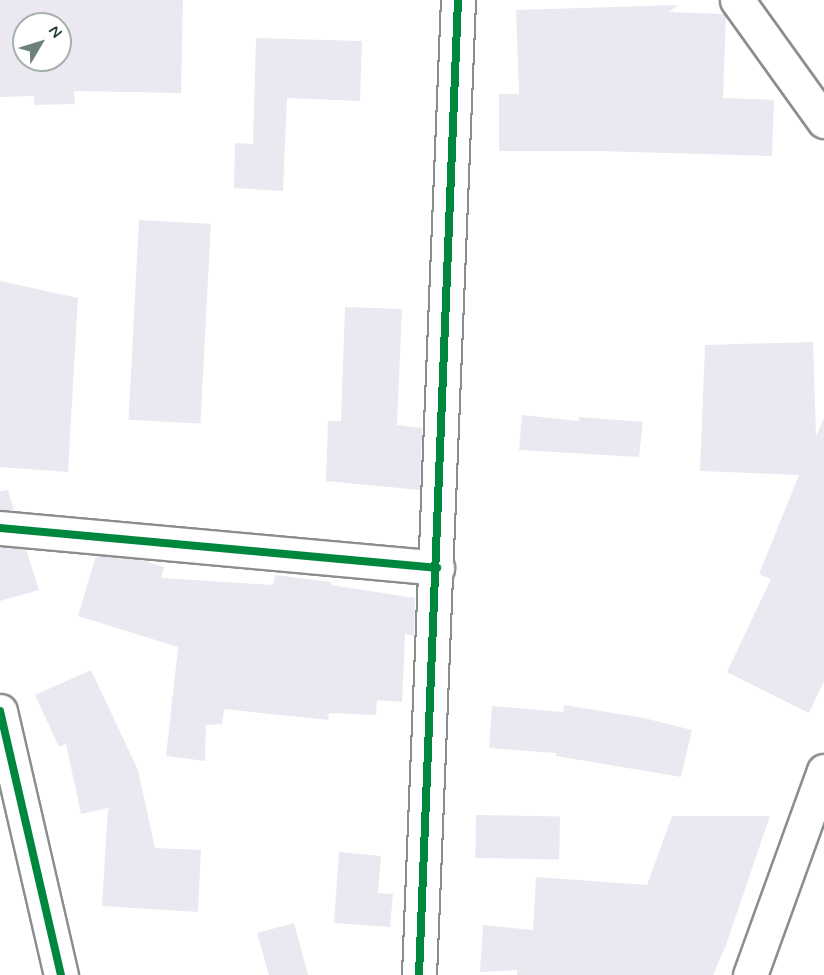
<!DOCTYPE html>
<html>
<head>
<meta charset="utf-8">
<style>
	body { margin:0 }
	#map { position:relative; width:824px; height:975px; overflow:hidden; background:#fff; font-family:Mynerve,sans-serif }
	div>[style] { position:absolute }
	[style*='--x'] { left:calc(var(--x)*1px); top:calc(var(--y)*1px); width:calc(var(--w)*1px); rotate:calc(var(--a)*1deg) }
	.building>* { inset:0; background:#ece8f1; transform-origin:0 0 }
	.roads { filter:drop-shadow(2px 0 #898f8d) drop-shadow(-2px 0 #898f8d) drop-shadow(0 2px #898f8d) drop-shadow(0 -2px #898f8d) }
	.street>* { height:33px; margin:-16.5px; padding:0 16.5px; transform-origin:16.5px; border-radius:16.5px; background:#fff }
	.cycleway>* { height:8px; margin:-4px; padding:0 4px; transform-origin:4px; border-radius:4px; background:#00873e }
	span { translate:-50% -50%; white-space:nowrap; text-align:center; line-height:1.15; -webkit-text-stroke:4.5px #fff; paint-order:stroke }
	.north { position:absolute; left:12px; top:12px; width:60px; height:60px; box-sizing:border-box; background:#fff; border:2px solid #a5b1ae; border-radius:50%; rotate:52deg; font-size:16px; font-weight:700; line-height:24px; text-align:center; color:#1f3d34 }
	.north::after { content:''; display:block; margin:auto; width:21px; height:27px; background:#6d817b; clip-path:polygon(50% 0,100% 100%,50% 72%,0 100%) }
</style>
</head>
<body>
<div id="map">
	<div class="building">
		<div style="clip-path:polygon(evenodd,0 0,183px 0,181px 93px,74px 91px,75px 104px,34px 105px,34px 96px,0 97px,0 0,24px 24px,60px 24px,60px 60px,24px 60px,24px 24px)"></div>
		<div style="clip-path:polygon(678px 5px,669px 12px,724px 14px,726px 17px,723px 98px,774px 100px,772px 156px,598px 151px,499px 151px,499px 94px,519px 94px,516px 10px)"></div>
		<div style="clip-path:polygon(256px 38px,362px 41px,360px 101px,287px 98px,283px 191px,234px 188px,235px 143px,253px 144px)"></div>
		<div style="left:139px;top:220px;width:72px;height:200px;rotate:3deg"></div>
		<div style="clip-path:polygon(0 281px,78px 298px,68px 472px,0 467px)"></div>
		<div style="clip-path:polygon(345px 307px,402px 309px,397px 425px,422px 428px,420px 490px,326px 481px,328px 421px,341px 421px)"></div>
		<div style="clip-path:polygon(813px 342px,816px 436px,824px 418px,824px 681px,809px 713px,727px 672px,771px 579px,759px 574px,799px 475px,700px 471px,705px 345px)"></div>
		<div style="clip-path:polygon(522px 415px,579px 421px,579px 417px,643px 422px,639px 457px,519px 450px)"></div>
		<div style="clip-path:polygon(8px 490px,14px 510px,0 510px,0 491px)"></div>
		<div style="clip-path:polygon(0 547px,26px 549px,39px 590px,0 601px)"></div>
		<div style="clip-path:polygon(96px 556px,142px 560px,164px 567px,161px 578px,273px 585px,275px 575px,331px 582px,331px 585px,415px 598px,414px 636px,405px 634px,402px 702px,377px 700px,376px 715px,329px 713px,328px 720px,224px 709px,222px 724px,206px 725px,205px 761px,166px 756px,178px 647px,78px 616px)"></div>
		<div style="clip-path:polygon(91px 670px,138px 770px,155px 848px,201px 850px,198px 912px,102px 906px,108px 808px,81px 814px,66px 744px,59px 747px,35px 695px)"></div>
		<div style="clip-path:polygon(564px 705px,644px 718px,692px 730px,681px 777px,556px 756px,556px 753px,489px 748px,492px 706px,563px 712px)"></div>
		<div style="left:476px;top:815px;width:84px;height:43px;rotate:1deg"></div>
		<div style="clip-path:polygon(672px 816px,770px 816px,726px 945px,713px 975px,517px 975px,517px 970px,480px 972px,483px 925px,533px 930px,536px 877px,647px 885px)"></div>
		<div style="clip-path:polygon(339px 852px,381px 856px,378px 893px,393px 894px,390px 927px,334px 923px)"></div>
		<div style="clip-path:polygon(294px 923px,308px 975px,269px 975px,257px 933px)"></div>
	</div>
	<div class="roads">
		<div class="street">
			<div style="--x:737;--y:0;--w:149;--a:54.3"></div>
			<div style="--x:0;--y:528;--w:439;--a:5.2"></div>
			<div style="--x:0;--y:711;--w:271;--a:77"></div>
			<div style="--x:419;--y:975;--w:976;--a:-87.71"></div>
			<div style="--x:750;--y:975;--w:217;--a:-70.1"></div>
		</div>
	</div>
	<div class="cycleway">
		<div style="--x:0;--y:528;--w:439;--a:5.2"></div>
		<div style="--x:0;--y:711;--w:271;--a:77"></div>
		<div style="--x:419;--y:975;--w:976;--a:-87.71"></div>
	</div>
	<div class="north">N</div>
</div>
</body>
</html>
